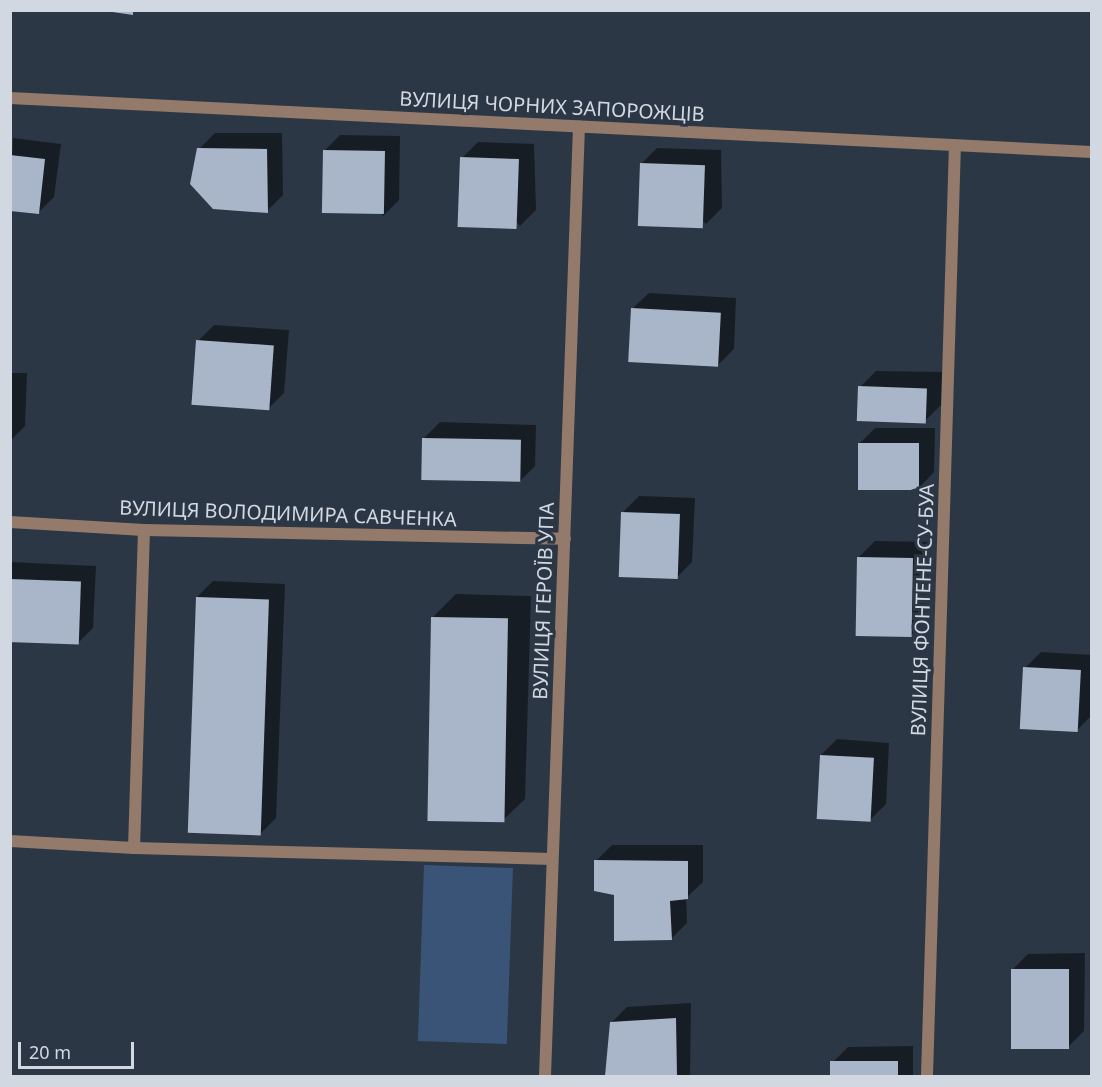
<!DOCTYPE html>
<html>
<head>
<meta charset="utf-8">
<style>
	body { margin:0 }
	#map { position:relative; width:1102px; height:1087px; overflow:hidden; background:#2b3745; font-family:"Noto Sans",sans-serif }
	div>[style] { position:absolute }
	[style*='--x'] { left:calc(var(--x)*1px); top:calc(var(--y)*1px); width:calc(var(--w)*1px); rotate:calc(var(--a)*1deg) }
	.green>* { inset:0; background:#3a5478; transform-origin:0 0 }
	.shadow>* { inset:0; background:#0007 }
	.building>* { inset:0; background:#a9b6c9; transform-origin:0 0 }
	.service>* { height:12px; margin:-6px; padding:0 6px; transform-origin:6px; border-radius:6px; background:#937a6a }
	.minor>* { height:12px; margin:-6px; padding:0 6px; transform-origin:6px; border-radius:6px; background:#937a6a }
	.tertiary>* { height:12px; margin:-6px; padding:0 6px; transform-origin:6px; border-radius:6px; background:#937a6a }
	span { translate:-50% -50%; white-space:nowrap; text-align:center; line-height:1.15; -webkit-text-stroke:6px #2b3745; paint-order:stroke }
	.street-label { font-size:20px; color:#d1d8e1 }
	.frame { position:absolute; inset:0; border:12px solid #d1d8e1; pointer-events:none }
	.scale { position:absolute; left:18px; top:1042px; width:116px; height:27px; box-sizing:border-box; border:3px solid #d1d8e1; border-top:0; padding-left:8px; font-size:18px; line-height:21px; white-space:nowrap; color:#d1d8e1; -webkit-text-stroke:4px #2b3745; paint-order:stroke }
</style>
</head>
<body>
<div id="map">
	<div class="green">
		<div style="left:424px;top:865px;width:89px;height:176px;rotate:2deg"></div>
	</div>
	<div class="shadow">
		<div style="clip-path:polygon(215px 133px,282px 133px,283px 195px,267px 211px,199px 149px)"></div>
		<div style="clip-path:polygon(340px 135px,400px 136px,399px 200px,383px 216px,324px 151px)"></div>
		<div style="clip-path:polygon(13px 138px,61px 144px,54px 197px,38px 213px,10px 209px)"></div>
		<div style="clip-path:polygon(478px 142px,534px 144px,536px 210px,520px 226px,462px 158px)"></div>
		<div style="clip-path:polygon(657px 148px,721px 150px,722px 208px,706px 224px,641px 164px)"></div>
		<div style="clip-path:polygon(649px 293px,736px 298px,734px 349px,718px 365px,633px 308px)"></div>
		<div style="clip-path:polygon(214px 325px,289px 330px,284px 393px,268px 409px,198px 341px)"></div>
		<div style="clip-path:polygon(876px 371px,942px 372px,941px 405px,925px 421px,860px 387px)"></div>
		<div style="clip-path:polygon(10px 373px,27px 373px,25px 426px,10px 441px)"></div>
		<div style="clip-path:polygon(440px 422px,536px 425px,535px 466px,519px 482px,424px 438px)"></div>
		<div style="clip-path:polygon(875px 428px,935px 428px,934px 472px,919px 488px,859px 444px)"></div>
		<div style="clip-path:polygon(639px 496px,695px 498px,692px 562px,676px 578px,623px 512px)"></div>
		<div style="clip-path:polygon(875px 541px,928px 542px,926px 620px,910px 636px,859px 557px)"></div>
		<div style="clip-path:polygon(10px 562px,96px 566px,93px 628px,77px 644px,10px 641px)"></div>
		<div style="clip-path:polygon(213px 581px,285px 584px,276px 818px,260px 834px,197px 597px)"></div>
		<div style="clip-path:polygon(456px 594px,531px 596px,525px 799px,501px 822px,433px 617px)"></div>
		<div style="clip-path:polygon(1041px 652px,1092px 655px,1092px 715px,1077px 730px,1025px 668px)"></div>
		<div style="clip-path:polygon(837px 739px,889px 743px,886px 804px,870px 820px,821px 755px)"></div>
		<div style="clip-path:polygon(612px 845px,703px 845px,703px 882px,686px 898px,687px 923px,671px 939px,615px 894px,596px 861px)"></div>
		<div style="clip-path:polygon(1085px 953px,1084px 1031px,1068px 1047px,1012px 970px,1028px 954px)"></div>
		<div style="clip-path:polygon(691px 1003px,690px 1076px,607px 1076px,611px 1023px,627px 1007px)"></div>
		<div style="clip-path:polygon(913px 1046px,913px 1076px,832px 1076px,832px 1063px,848px 1047px)"></div>
	</div>
	<div class="building">
		<div style="clip-path:polygon(99px 10px,133px 10px,133px 15px)"></div>
		<div style="clip-path:polygon(197px 148px,267px 149px,268px 213px,213px 209px,190px 184px)"></div>
		<div style="left:323px;top:150px;width:62px;height:63px;rotate:1deg"></div>
		<div style="clip-path:polygon(10px 155px,45px 159px,39px 214px,10px 211px)"></div>
		<div style="left:460px;top:157px;width:59px;height:70px;rotate:2deg"></div>
		<div style="left:640px;top:163px;width:65px;height:63px;rotate:2deg"></div>
		<div style="left:631px;top:308px;width:90px;height:54px;rotate:3deg"></div>
		<div style="left:196px;top:340px;width:78px;height:65px;rotate:4deg"></div>
		<div style="left:858px;top:386px;width:69px;height:35px;rotate:2deg"></div>
		<div style="left:422px;top:438px;width:99px;height:42px;rotate:1deg"></div>
		<div style="left:919px;top:443px;width:47px;height:61px;rotate:90deg"></div>
		<div style="left:621px;top:512px;width:59px;height:65px;rotate:2deg"></div>
		<div style="left:857px;top:557px;width:56px;height:79px;rotate:1deg"></div>
		<div style="left:10px;top:579px;width:71px;height:63px;rotate:2deg"></div>
		<div style="left:196px;top:597px;width:73px;height:236px;rotate:2deg"></div>
		<div style="left:431px;top:617px;width:77px;height:204px;rotate:1deg"></div>
		<div style="left:1023px;top:667px;width:58px;height:62px;rotate:3deg"></div>
		<div style="left:820px;top:755px;width:54px;height:64px;rotate:3deg"></div>
		<div style="clip-path:polygon(594px 860px,688px 861px,688px 899px,670px 901px,672px 940px,614px 941px,614px 895px,594px 891px)"></div>
		<div style="left:1011px;top:969px;width:58px;height:80px"></div>
		<div style="clip-path:polygon(676px 1018px,677px 1076px,605px 1076px,610px 1022px)"></div>
		<div style="left:898px;top:1061px;width:15px;height:68px;rotate:90deg"></div>
	</div>
	<div class="service">
		<div style="--x:144;--y:530;--w:318;--a:91.8"></div>
		<div style="--x:134;--y:848;--w:418;--a:1.5"></div>
		<div style="--x:10;--y:841;--w:124;--a:3.2"></div>
	</div>
	<div class="minor">
		<div style="--x:10;--y:522;--w:134;--a:3.4"></div>
		<div style="--x:144;--y:530;--w:421;--a:1.2"></div>
		<div style="--x:545;--y:1076;--w:950;--a:-87.95"></div>
		<div style="--x:927;--y:1076;--w:930;--a:-88.28"></div>
	</div>
	<div class="tertiary">
		<div style="--x:10;--y:98;--w:1083;--a:2.86"></div>
	</div>
	<div class="street-label">
		<span style="left:552px;top:106px;rotate:3deg">ВУЛИЦЯ ЧОРНИХ ЗАПОРОЖЦІВ</span>
		<span style="left:288px;top:513px;rotate:2deg">ВУЛИЦЯ ВОЛОДИМИРА САВЧЕНКА</span>
		<span style="left:543px;top:601px;rotate:-88deg">ВУЛИЦЯ ГЕРОЇВ УПА</span>
		<span style="left:922px;top:610px;rotate:-88deg">ВУЛИЦЯ ФОНТЕНЕ-СУ-БУА</span>
	</div>
	<div class="frame"></div>
	<div class="scale">20 m</div>
</div>
</body>
</html>
